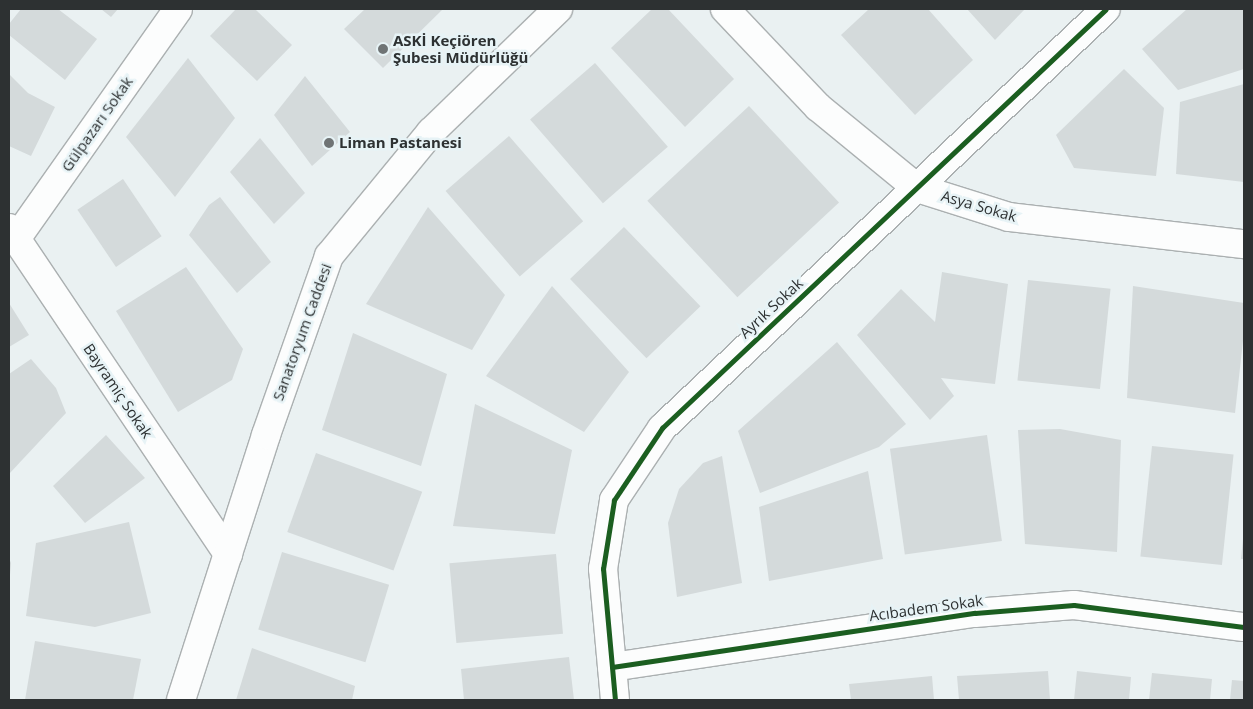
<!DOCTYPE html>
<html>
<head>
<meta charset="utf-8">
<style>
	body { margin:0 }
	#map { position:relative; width:1253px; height:709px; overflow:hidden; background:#eaf1f2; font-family:"Open Sans",sans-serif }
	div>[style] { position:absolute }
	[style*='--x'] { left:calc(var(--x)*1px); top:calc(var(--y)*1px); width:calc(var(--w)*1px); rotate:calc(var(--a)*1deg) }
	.building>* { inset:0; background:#d4dadb; transform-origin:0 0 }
	.roads { filter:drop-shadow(1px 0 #abb0b1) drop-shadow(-1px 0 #abb0b1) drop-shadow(0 1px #abb0b1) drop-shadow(0 -1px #abb0b1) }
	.minor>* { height:28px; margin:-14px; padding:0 14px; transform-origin:14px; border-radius:14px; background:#fcfdfd }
	.secondary>* { height:28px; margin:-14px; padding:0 14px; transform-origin:14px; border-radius:14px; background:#fcfdfd }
	.cycleway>* { height:5px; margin:-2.5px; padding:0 2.5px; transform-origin:2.5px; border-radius:2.5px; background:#1b5e20 }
	.dots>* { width:14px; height:14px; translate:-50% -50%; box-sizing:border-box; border:2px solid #e7f3f6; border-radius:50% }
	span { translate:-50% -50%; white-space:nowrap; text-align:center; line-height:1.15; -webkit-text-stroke:5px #e7f3f6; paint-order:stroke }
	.poi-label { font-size:15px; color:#2d3132; font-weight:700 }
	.left { translate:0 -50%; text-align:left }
	.street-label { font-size:15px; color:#2d3132 }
	.frame { position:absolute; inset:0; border:10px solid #2d3132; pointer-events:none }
</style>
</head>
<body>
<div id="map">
	<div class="building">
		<div style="clip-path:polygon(21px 9px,58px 9px,97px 39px,65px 80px,9px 35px,9px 24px)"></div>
		<div style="clip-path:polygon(101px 9px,118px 9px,111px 17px)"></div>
		<div style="clip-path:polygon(236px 9px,255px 9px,292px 45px,257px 81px,210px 36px)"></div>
		<div style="clip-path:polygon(365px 9px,443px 9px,383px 68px,344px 29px)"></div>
		<div style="clip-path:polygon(652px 9px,668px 9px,734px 79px,685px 127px,611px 48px)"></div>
		<div style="clip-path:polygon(869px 9px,928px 9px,973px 60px,915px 115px,841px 35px)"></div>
		<div style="clip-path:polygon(967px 9px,1025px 9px,995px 40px)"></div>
		<div style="clip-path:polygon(1187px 9px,1244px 9px,1244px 69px,1178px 90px,1142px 49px)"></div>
		<div style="clip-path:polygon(188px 58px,235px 118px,175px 197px,126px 137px)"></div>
		<div style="left:595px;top:63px;width:111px;height:86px;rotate:49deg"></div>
		<div style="clip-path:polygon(1124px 69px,1164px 108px,1156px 176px,1074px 168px,1056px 135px)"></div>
		<div style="clip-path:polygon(9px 74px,28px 93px,55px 107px,31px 156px,9px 146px)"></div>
		<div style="clip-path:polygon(305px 76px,350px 132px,312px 166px,274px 115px)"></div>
		<div style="clip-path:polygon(1244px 84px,1244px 182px,1176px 174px,1180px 102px)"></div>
		<div style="left:749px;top:106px;width:132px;height:139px;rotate:47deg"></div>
		<div style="left:509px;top:136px;width:113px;height:84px;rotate:49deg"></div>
		<div style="clip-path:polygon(260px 138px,305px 193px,274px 224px,230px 172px)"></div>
		<div style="left:123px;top:179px;width:69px;height:55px;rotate:56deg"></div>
		<div style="clip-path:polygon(220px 197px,271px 262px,237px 293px,189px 235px,209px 205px)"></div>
		<div style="clip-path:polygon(428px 207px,505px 295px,472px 350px,366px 304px)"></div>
		<div style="left:624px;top:227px;width:110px;height:75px;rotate:46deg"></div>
		<div style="clip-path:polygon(186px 267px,243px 349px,232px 380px,178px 412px,116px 311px)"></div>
		<div style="clip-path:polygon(942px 272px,1008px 284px,995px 384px,941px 378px,954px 396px,930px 420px,857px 335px,901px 289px,935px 322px)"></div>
		<div style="left:1028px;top:280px;width:83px;height:101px;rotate:6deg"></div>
		<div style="clip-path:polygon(552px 286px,629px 372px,584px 432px,486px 376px)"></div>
		<div style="clip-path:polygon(1133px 286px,1244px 303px,1244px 332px,1235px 413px,1127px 398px)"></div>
		<div style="clip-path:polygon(9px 303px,29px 335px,9px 347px)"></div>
		<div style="clip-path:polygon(353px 333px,447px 374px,421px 466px,322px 430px)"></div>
		<div style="clip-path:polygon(837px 342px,906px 424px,879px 447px,760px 493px,738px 431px)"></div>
		<div style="clip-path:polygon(31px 359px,56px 388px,66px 413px,9px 474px,9px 374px)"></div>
		<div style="clip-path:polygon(475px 404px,572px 450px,555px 534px,453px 526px)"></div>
		<div style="clip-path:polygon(1060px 429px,1121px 440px,1117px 552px,1025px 544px,1018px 430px)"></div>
		<div style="clip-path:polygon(106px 435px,145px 478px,85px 523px,53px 486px)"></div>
		<div style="left:987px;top:435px;width:107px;height:98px;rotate:82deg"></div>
		<div style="left:1152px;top:446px;width:82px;height:111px;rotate:6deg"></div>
		<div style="left:316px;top:453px;width:113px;height:84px;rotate:20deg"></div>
		<div style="clip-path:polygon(722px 456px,742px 583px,677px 597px,668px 523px,679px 489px,703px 463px)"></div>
		<div style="clip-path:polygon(868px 471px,883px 559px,769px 581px,759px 507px)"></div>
		<div style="clip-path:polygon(129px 522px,151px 613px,95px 627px,26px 616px,36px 543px)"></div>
		<div style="clip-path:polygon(1243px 539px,1244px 539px,1244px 559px,1241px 559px)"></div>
		<div style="left:282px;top:552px;width:112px;height:81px;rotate:17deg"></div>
		<div style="left:556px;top:554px;width:80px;height:107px;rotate:85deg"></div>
		<div style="clip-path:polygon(9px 558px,11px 563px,10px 575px,9px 575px)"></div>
		<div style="clip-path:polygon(35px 641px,141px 659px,133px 700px,25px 700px)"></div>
		<div style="clip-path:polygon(252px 648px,355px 686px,352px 700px,236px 700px)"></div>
		<div style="clip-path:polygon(569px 657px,574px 700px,464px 700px,461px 669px)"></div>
		<div style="clip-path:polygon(1048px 671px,1050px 700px,959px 700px,957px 676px)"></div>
		<div style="clip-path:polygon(1077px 671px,1131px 677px,1129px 700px,1074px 700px)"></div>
		<div style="clip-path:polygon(1152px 673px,1212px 679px,1210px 700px,1149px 700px)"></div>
		<div style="clip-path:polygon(932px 676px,934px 700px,851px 700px,849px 684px)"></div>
		<div style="clip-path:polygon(1232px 680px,1244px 681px,1244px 700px,1230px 700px)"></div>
	</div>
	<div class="roads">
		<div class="minor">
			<div style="--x:725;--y:9;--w:135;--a:46.5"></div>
			<div style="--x:818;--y:107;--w:128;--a:39.3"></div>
			<div style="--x:917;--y:188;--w:96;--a:17.5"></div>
			<div style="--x:1009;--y:217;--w:237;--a:6.6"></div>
			<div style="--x:9;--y:228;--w:393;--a:56.1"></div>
			<div style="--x:16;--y:239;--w:281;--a:-54.8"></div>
			<div style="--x:612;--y:667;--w:367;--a:-8.5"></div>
			<div style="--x:975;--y:613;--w:99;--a:-4.6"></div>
			<div style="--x:1074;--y:605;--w:171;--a:7.4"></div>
			<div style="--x:615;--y:700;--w:132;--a:-95.2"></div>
			<div style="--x:603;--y:569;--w:70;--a:-80.9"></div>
			<div style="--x:614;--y:500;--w:87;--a:-56.3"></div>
			<div style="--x:662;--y:428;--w:610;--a:-43.34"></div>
		</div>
		<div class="secondary">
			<div style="--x:181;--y:700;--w:278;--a:-72.2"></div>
			<div style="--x:266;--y:435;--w:190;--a:-70.6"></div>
			<div style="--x:329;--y:256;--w:161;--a:-50.6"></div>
			<div style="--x:431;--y:132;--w:177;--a:-44.1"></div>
		</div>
	</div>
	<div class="cycleway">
		<div style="--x:612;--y:667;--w:367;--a:-8.5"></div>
		<div style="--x:975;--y:613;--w:99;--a:-4.6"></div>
		<div style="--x:1074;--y:605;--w:171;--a:7.4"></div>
		<div style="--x:615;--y:700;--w:132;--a:-95.2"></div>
		<div style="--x:603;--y:569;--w:70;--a:-80.9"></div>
		<div style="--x:614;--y:500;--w:87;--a:-56.3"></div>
		<div style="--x:662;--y:428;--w:610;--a:-43.34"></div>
	</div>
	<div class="dots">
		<div style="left:383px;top:49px;background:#6f7475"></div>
		<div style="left:329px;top:143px;background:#6f7475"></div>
	</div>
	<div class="poi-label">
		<span class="left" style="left:393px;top:49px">ASKİ Keçiören<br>Şubesi Müdürlüğü</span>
		<span class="left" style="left:339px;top:143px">Liman Pastanesi</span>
	</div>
	<div class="street-label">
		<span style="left:97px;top:124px;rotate:-55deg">Gülpazarı Sokak</span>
		<span style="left:979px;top:206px;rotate:16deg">Asya Sokak</span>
		<span style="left:771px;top:308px;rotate:-43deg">Ayrık Sokak</span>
		<span style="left:302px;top:332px;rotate:-70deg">Sanatoryum Caddesi</span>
		<span style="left:118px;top:391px;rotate:56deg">Bayramiç Sokak</span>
		<span style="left:926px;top:608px;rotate:-8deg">Acıbadem Sokak</span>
	</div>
	<div class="frame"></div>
</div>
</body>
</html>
